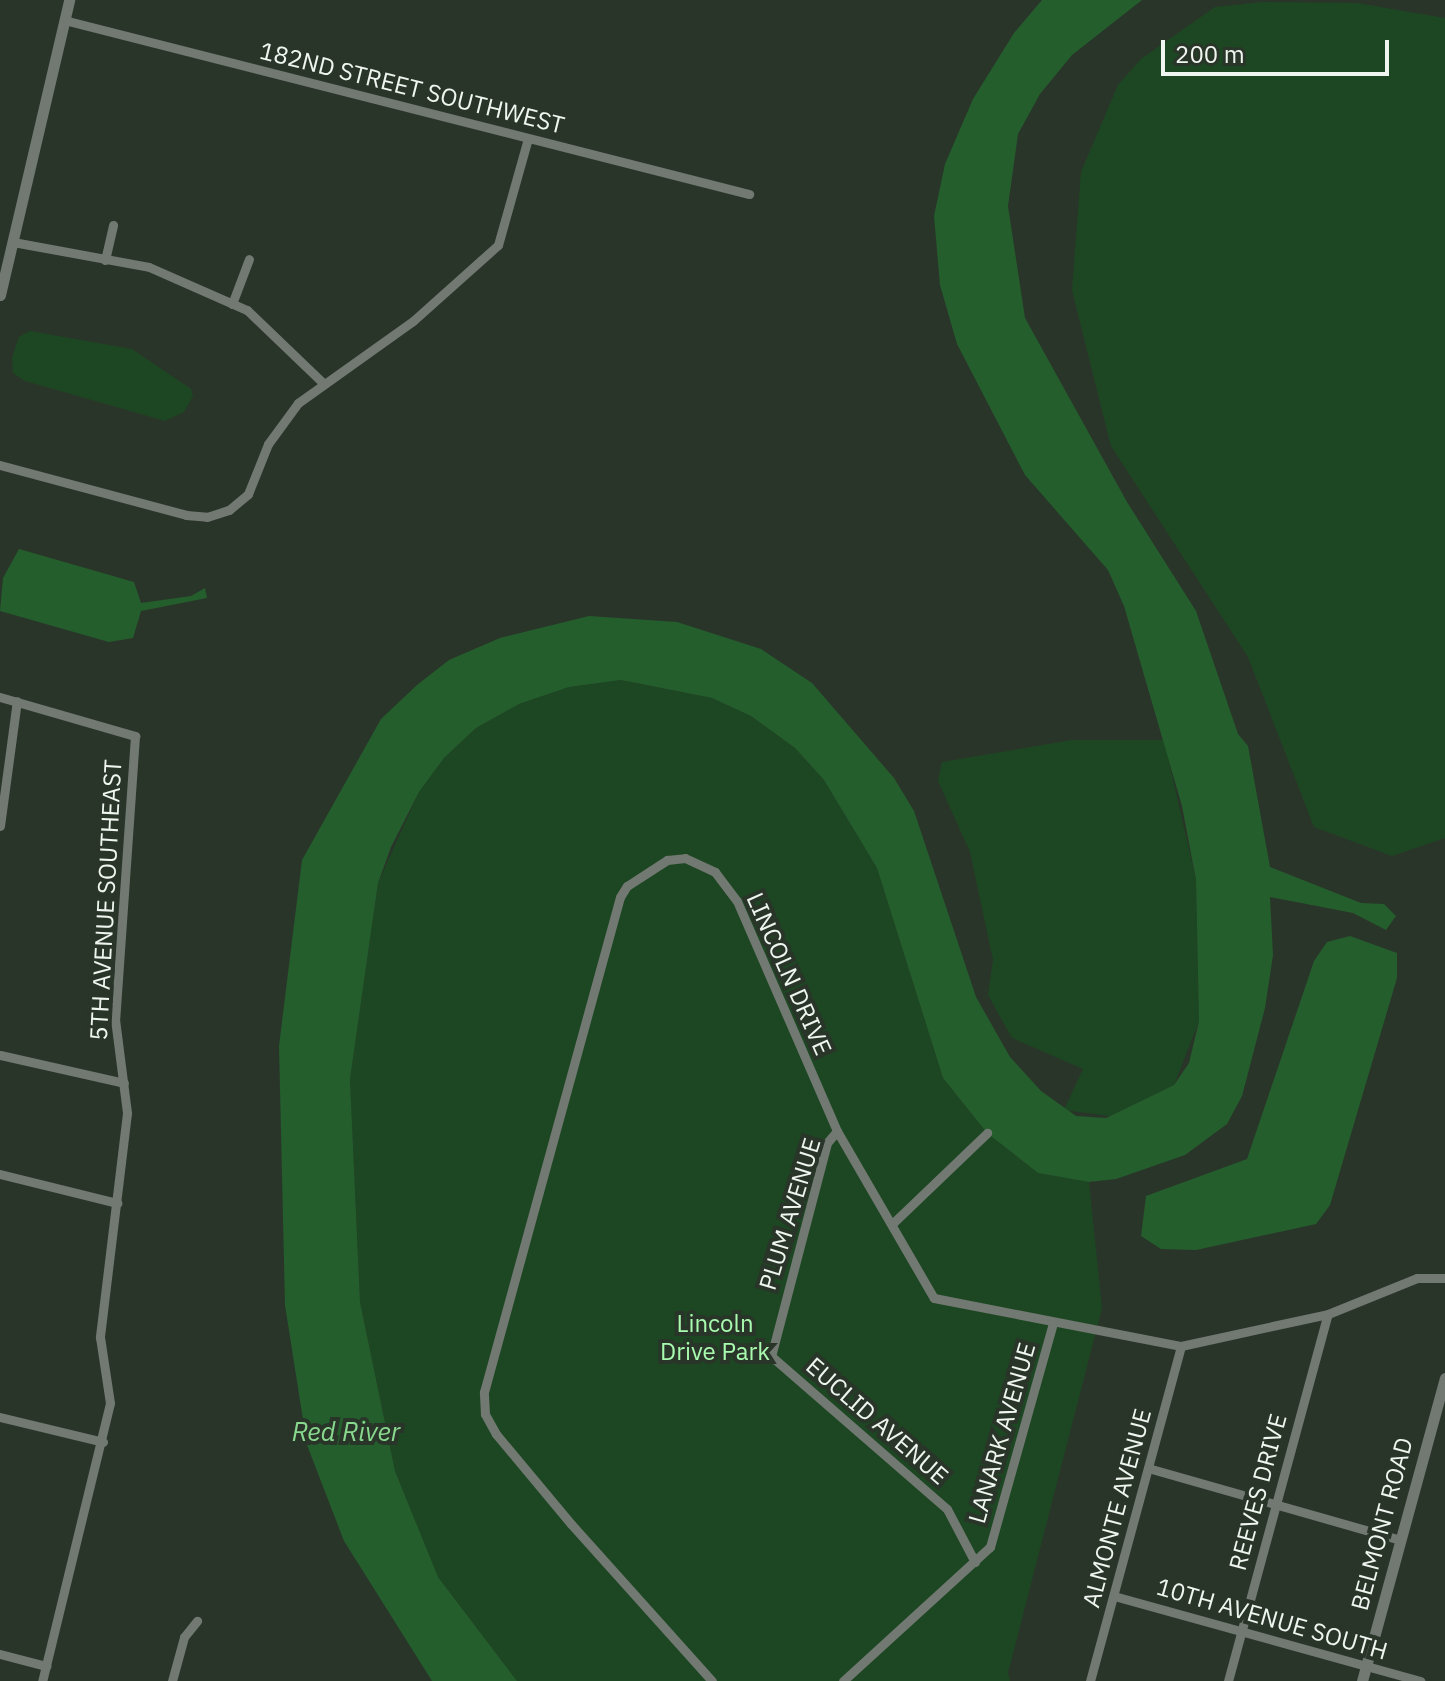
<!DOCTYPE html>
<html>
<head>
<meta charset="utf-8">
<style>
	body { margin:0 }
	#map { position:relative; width:1445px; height:1681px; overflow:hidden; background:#2a352a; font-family:"IBM Plex Sans",sans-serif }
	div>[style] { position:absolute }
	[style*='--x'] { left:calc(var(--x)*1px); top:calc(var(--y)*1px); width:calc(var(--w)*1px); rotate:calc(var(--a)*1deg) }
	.green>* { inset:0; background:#1d4722 }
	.water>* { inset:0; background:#245e2c }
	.minor>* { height:9px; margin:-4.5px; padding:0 4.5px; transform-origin:4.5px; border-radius:4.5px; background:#727872 }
	.tertiary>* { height:11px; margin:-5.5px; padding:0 5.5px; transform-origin:5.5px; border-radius:5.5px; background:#727872 }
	span { translate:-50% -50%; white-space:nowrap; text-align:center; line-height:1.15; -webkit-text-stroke:8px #2a352a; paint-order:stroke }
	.street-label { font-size:24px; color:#eff6ef }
	.park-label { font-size:24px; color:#a8faae }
	.water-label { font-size:26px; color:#88d88e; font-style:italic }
	.scale { position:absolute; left:1161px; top:40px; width:228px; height:36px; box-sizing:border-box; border:4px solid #eff6ef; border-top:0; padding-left:10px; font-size:24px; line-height:28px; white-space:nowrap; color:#eff6ef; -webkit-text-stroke:6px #2a352a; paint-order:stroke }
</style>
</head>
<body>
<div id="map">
	<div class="green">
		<div style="clip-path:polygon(1263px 2px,1357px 3px,1445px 18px,1445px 838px,1392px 856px,1314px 827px,1248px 657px,1111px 446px,1072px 290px,1081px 172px,1118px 85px,1141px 59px,1215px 7px)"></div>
		<div style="clip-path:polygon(30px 331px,132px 349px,191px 389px,193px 396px,184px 412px,165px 421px,25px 381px,13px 373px,12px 358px,19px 337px)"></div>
		<div style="clip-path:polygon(621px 680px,712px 698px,751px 716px,795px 748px,824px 780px,877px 868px,943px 1078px,987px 1133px,1038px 1173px,1089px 1182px,1102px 1308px,1008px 1673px,1010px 1681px,517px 1681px,438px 1577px,395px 1471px,360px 1302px,350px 1079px,378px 883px,419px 792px,444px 758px,476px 728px,519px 704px,569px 687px)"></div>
		<div style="clip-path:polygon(1072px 740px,1164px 740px,1196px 880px,1199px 1021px,1174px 1085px,1110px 1116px,1064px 1110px,1083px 1069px,1012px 1038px,988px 995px,993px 960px,970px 852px,938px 781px,942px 762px)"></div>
	</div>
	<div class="water">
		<div style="clip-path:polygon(1042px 0,1142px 0,1072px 55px,1040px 94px,1018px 134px,1008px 206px,1025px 318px,1127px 502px,1196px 611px,1238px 734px,1248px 746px,1270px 867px,1361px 903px,1384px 904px,1396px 916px,1386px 930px,1353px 913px,1270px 897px,1273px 955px,1265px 1008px,1242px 1096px,1227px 1124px,1185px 1155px,1116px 1179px,1089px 1182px,1038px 1173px,987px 1133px,943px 1078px,877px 868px,824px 780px,795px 748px,751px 716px,712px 698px,621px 680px,569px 687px,519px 704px,476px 728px,444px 758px,419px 792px,391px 847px,378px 883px,350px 1079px,360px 1302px,395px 1471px,438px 1577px,517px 1681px,432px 1681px,344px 1541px,307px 1445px,285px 1305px,279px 1046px,302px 860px,381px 719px,417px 685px,449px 660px,500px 638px,589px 616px,677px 622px,761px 649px,812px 683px,894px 778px,914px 811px,976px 997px,1010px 1057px,1041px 1091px,1076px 1116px,1106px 1118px,1174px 1085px,1189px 1063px,1199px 1021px,1196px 880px,1182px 806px,1124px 606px,1108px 570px,1025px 475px,957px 344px,940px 285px,934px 216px,945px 164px,973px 99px,1014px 33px)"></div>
		<div style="clip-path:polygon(19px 549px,134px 582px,141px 603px,191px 596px,205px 588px,207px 598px,141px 611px,133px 638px,109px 642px,0 611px,3px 578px)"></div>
		<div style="clip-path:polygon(1350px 936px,1397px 953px,1397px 978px,1330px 1205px,1316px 1224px,1196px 1250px,1161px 1249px,1141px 1236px,1146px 1196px,1247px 1159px,1314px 961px,1327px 942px)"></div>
	</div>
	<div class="minor">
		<div style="--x:64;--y:20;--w:707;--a:14.25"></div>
		<div style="--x:13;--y:242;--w:138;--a:10.4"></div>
		<div style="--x:149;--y:267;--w:107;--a:23.7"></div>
		<div style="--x:247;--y:310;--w:105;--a:43.8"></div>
		<div style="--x:105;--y:260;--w:36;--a:-77"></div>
		<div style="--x:232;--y:304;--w:48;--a:-69.3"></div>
		<div style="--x:0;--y:465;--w:193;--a:15"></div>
		<div style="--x:186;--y:515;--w:21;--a:5"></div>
		<div style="--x:207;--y:517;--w:23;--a:-18"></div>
		<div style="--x:229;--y:510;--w:25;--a:-40"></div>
		<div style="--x:248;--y:494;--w:54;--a:-68.2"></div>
		<div style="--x:268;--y:444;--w:51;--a:-53.8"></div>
		<div style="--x:298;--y:403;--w:141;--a:-35.5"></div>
		<div style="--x:413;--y:321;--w:114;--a:-41.8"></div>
		<div style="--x:498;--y:245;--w:111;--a:-74.3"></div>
		<div style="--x:0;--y:697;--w:141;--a:16.1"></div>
		<div style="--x:135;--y:736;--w:284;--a:94"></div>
		<div style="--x:115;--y:1019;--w:95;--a:82.7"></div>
		<div style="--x:127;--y:1113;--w:226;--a:96.9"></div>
		<div style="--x:100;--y:1337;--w:67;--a:81.4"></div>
		<div style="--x:110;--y:1403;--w:286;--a:103.7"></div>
		<div style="--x:0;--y:826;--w:126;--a:-82.3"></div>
		<div style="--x:0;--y:1055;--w:127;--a:12.7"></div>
		<div style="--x:837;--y:1131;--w:16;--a:130"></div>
		<div style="--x:827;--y:1143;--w:220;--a:104.7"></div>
		<div style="--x:771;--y:1356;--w:233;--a:41"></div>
		<div style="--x:947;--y:1509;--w:60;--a:62.2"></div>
		<div style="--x:0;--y:1174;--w:121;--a:13.9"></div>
		<div style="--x:892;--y:1224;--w:132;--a:-43.8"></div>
		<div style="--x:0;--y:1417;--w:106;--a:13.6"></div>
		<div style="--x:1148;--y:1468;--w:263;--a:15.9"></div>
		<div style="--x:1114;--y:1596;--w:318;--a:15.5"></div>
		<div style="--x:0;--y:1654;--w:48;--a:14.6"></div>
		<div style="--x:172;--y:1681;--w:46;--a:-74.7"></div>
		<div style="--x:184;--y:1637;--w:21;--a:-51"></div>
		<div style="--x:712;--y:1681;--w:211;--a:-131.9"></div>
		<div style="--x:571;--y:1524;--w:117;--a:-129.8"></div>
		<div style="--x:496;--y:1434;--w:23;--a:-119"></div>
		<div style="--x:485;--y:1414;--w:22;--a:-93"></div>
		<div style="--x:484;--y:1392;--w:513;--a:-74.64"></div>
		<div style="--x:620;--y:897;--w:13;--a:-58"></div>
		<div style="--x:627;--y:886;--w:48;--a:-33"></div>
		<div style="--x:667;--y:860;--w:18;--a:-6"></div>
		<div style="--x:685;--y:858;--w:33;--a:25"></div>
		<div style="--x:715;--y:872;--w:36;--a:53"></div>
		<div style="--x:737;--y:901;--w:251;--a:66.5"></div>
		<div style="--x:837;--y:1131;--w:193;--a:59.9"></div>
		<div style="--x:934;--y:1298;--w:252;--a:11"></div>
		<div style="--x:1181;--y:1346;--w:150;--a:-12.3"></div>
		<div style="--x:1328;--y:1314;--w:96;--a:-22"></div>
		<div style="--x:1417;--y:1278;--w:28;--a:0"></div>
		<div style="--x:843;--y:1681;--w:199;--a:-42.4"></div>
		<div style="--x:990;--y:1547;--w:233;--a:-74.3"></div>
		<div style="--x:1090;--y:1681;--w:347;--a:-74.8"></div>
		<div style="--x:1228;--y:1681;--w:380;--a:-74.8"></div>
	</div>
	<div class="tertiary">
		<div style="--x:0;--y:295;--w:303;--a:-76.8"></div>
		<div style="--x:1362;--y:1681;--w:314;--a:-74.7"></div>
	</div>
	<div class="street-label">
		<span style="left:412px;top:88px;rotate:14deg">182ND STREET SOUTHWEST</span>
		<span style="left:106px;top:900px;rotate:-87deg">5TH AVENUE SOUTHEAST</span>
		<span style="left:789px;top:974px;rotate:66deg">LINCOLN DRIVE</span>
		<span style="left:790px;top:1214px;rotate:-73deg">PLUM AVENUE</span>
		<span style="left:877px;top:1421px;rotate:41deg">EUCLID AVENUE</span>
		<span style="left:1002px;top:1433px;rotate:-74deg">LANARK AVENUE</span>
		<span style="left:1258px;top:1492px;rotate:-75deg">REEVES DRIVE</span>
		<span style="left:1117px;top:1508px;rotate:-75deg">ALMONTE AVENUE</span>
		<span style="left:1382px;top:1524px;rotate:-75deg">BELMONT ROAD</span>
		<span style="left:1272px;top:1619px;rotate:16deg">10TH AVENUE SOUTH</span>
	</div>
	<div class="park-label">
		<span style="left:715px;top:1338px">Lincoln<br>Drive Park</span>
	</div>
	<div class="water-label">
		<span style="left:346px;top:1432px">Red River</span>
	</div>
	<div class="scale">200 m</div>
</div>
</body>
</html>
